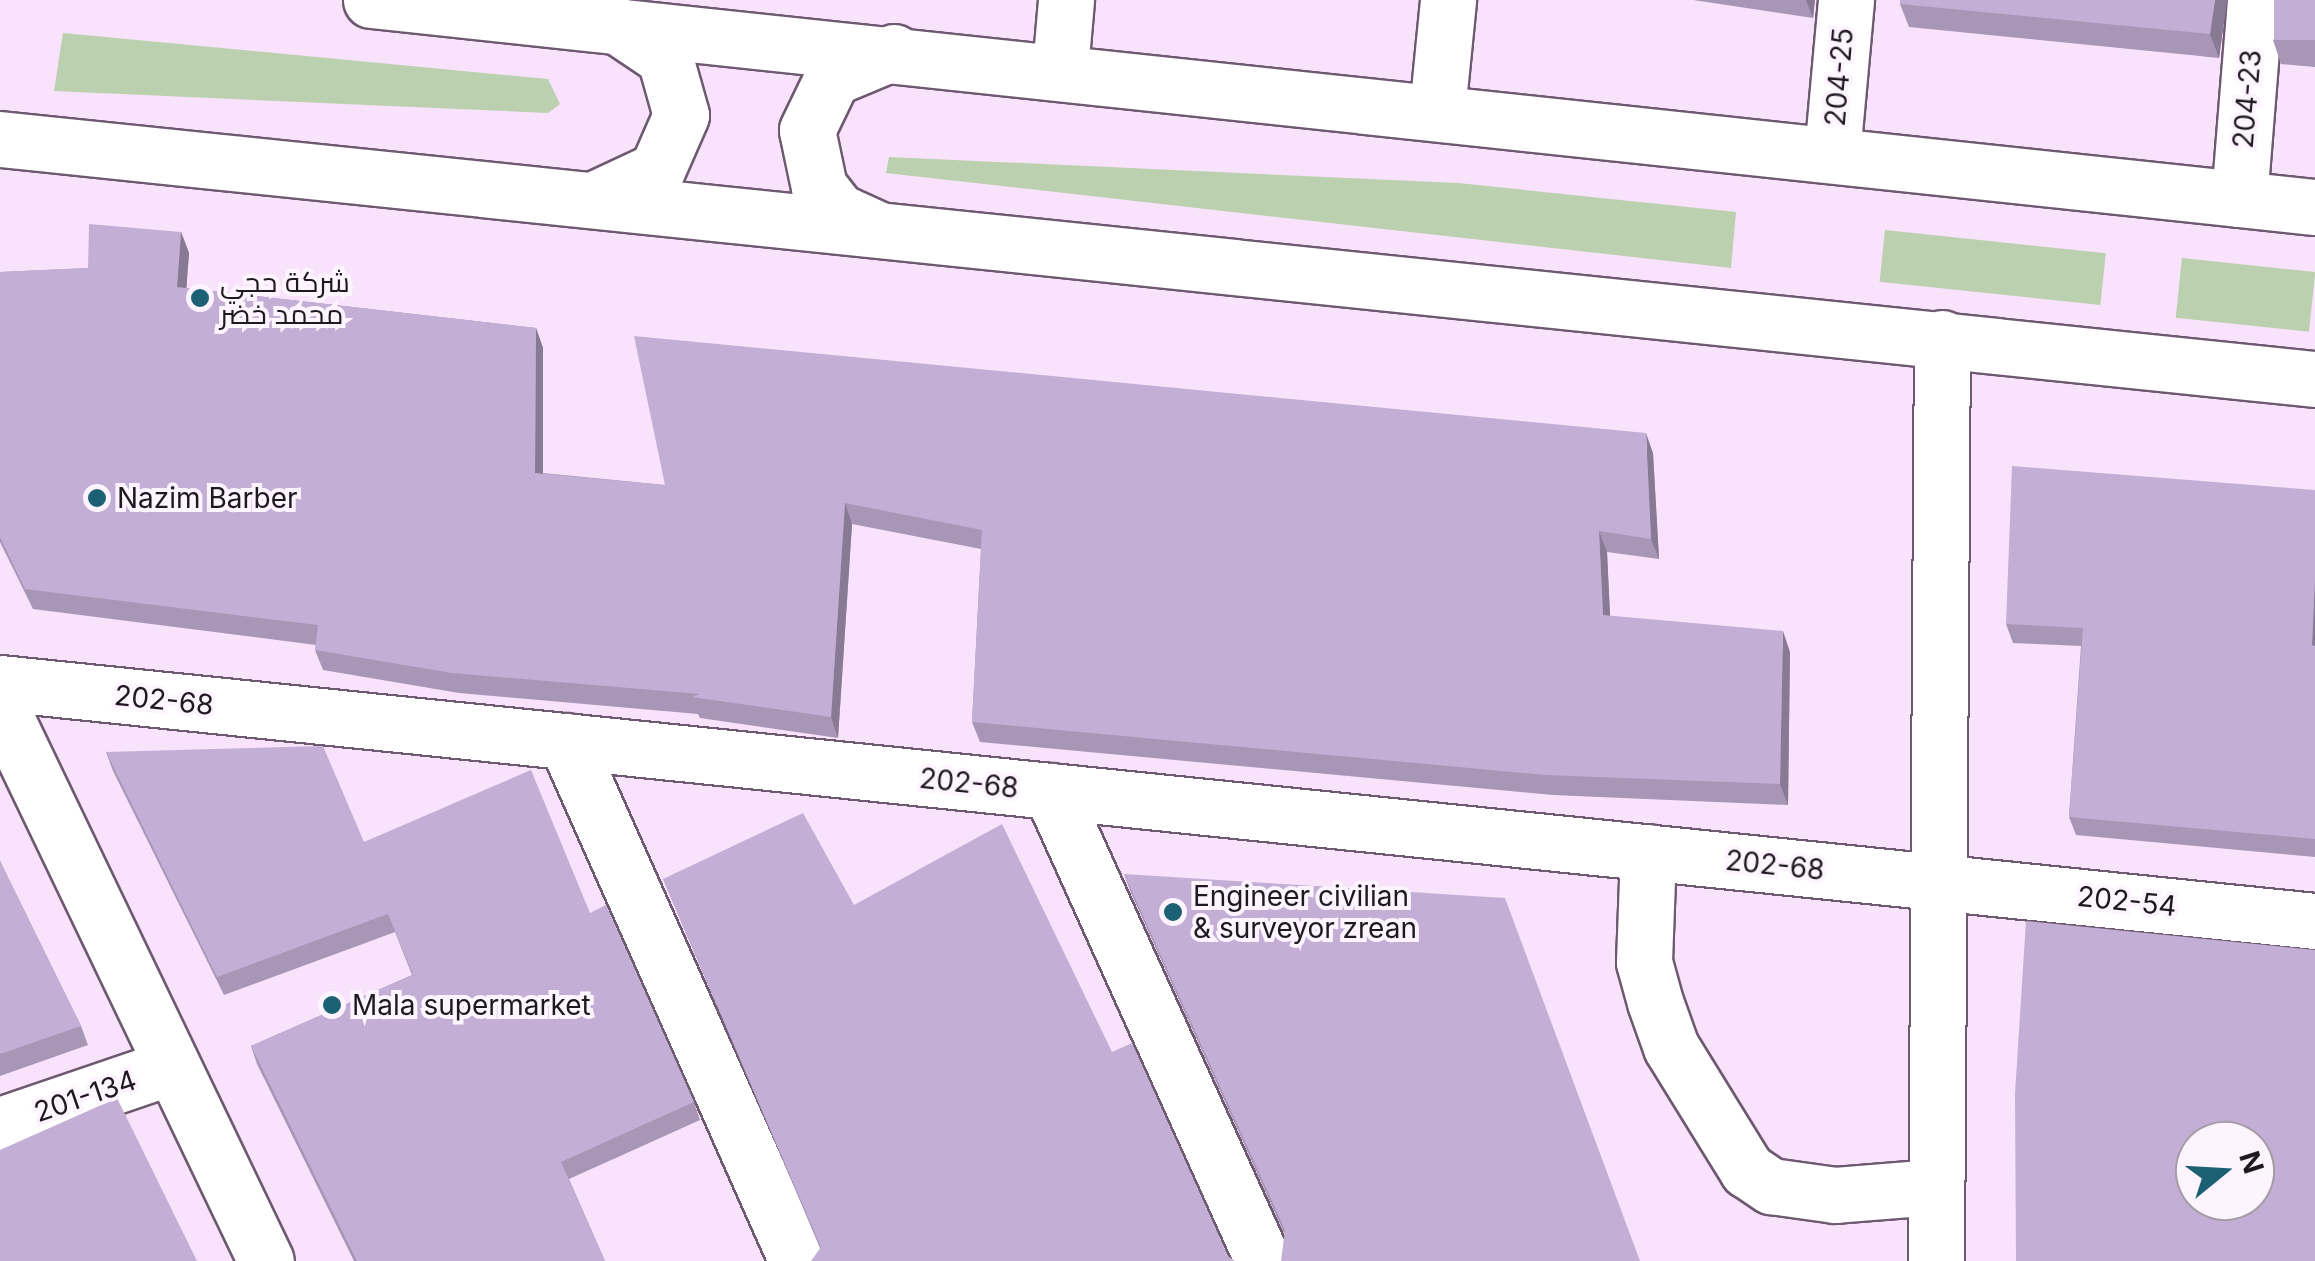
<!DOCTYPE html>
<html>
<head>
<meta charset="utf-8">
<style>
	body { margin:0 }
	#map { position:relative; width:2315px; height:1261px; overflow:hidden; background:#f9e2fb; font-family:Inter,Cairo,sans-serif }
	div>[style] { position:absolute }
	[style*='--x'] { left:calc(var(--x)*1px); top:calc(var(--y)*1px); width:calc(var(--w)*1px); rotate:calc(var(--a)*1deg) }
	.green>* { inset:0; background:#bad0af; transform-origin:0 0 }
	.roads { filter:drop-shadow(2px 0 #6e5a70) drop-shadow(-2px 0 #6e5a70) drop-shadow(0 2px #6e5a70) drop-shadow(0 -2px #6e5a70) }
	.minor>* { height:55px; margin:-27.5px; padding:0 27.5px; transform-origin:27.5px; border-radius:27.5px; background:#fff }
	.highway>* { height:55px; margin:-27.5px; padding:0 27.5px; transform-origin:27.5px; border-radius:27.5px; background:#fff }
	.wall>* { inset:0; background:#a896b7 }
	.shaded-wall>* { inset:0; background:#887a95 }
	.building>* { inset:0; background:#c3afd5; transform-origin:0 0 }
	.dots>* { width:28px; height:28px; translate:-50% -50%; box-sizing:border-box; border:5px solid #fef4ff; border-radius:50% }
	span { translate:-50% -50%; white-space:nowrap; text-align:center; line-height:1.15; -webkit-text-stroke:8px #fef4ff; paint-order:stroke }
	.street-label { font-size:28px; color:#201821 }
	.poi-label { font-size:28px; color:#201821 }
	.left { translate:0 -50%; text-align:left }
	.north { position:absolute; left:2175px; top:1121px; width:100px; height:100px; box-sizing:border-box; background:#fef4ff; border:2px solid #a59ca6; border-radius:50%; rotate:72deg; font-size:28px; font-weight:700; line-height:40px; text-align:center; color:#201821 }
	.north::after { content:''; display:block; margin:auto; width:35px; height:45px; background:#1c6173; clip-path:polygon(50% 0,100% 100%,50% 72%,0 100%) }
</style>
</head>
<body>
<div id="map">
	<div class="green">
		<div style="clip-path:polygon(63px 33px,548px 79px,560px 104px,548px 113px,54px 91px)"></div>
		<div style="clip-path:polygon(889px 157px,1458px 183px,1736px 212px,1731px 268px,886px 173px)"></div>
		<div style="left:1885px;top:230px;width:222px;height:52px;rotate:6deg"></div>
		<div style="left:2182px;top:258px;width:134px;height:60px;rotate:6deg"></div>
	</div>
	<div class="roads">
		<div class="minor">
			<div style="--x:1060;--y:69;--w:69;--a:-85"></div>
			<div style="--x:1437;--y:111;--w:112;--a:-84.3"></div>
			<div style="--x:1832;--y:154;--w:155;--a:-84.8"></div>
			<div style="--x:2239;--y:199;--w:200;--a:-85.4"></div>
			<div style="--x:0;--y:683;--w:2327;--a:5.87"></div>
			<div style="--x:0;--y:706;--w:615;--a:64.39"></div>
			<div style="--x:566;--y:741;--w:569;--a:66.05"></div>
			<div style="--x:1051;--y:791;--w:516;--a:65.72"></div>
			<div style="--x:1648;--y:852;--w:110;--a:92.1"></div>
			<div style="--x:1644;--y:962;--w:41;--a:74.6"></div>
			<div style="--x:1655;--y:1002;--w:48;--a:70.4"></div>
			<div style="--x:1671;--y:1047;--w:145;--a:58.3"></div>
			<div style="--x:1747;--y:1170;--w:29;--a:34"></div>
			<div style="--x:1771;--y:1186;--w:65;--a:8"></div>
			<div style="--x:1835;--y:1195;--w:100;--a:-4.6"></div>
			<div style="--x:0;--y:1125;--w:180;--a:-18.8"></div>
			<div style="--x:1936;--y:1261;--w:923;--a:-89.63"></div>
		</div>
		<div class="highway">
			<div style="--x:371;--y:0;--w:1955;--a:6.08"></div>
			<div style="--x:0;--y:139;--w:2327;--a:5.92"></div>
			<div style="--x:595;--y:199;--w:68;--a:-25.1"></div>
			<div style="--x:657;--y:170;--w:60;--a:-66.4"></div>
			<div style="--x:681;--y:115;--w:59;--a:-105.7"></div>
			<div style="--x:665;--y:58;--w:66;--a:-146.1"></div>
			<div style="--x:875;--y:228;--w:41;--a:-155.3"></div>
			<div style="--x:838;--y:211;--w:31;--a:-128"></div>
			<div style="--x:819;--y:187;--w:58;--a:-101.9"></div>
			<div style="--x:807;--y:130;--w:58;--a:-64.3"></div>
			<div style="--x:832;--y:78;--w:67;--a:-22.8"></div>
		</div>
	</div>
	<div class="wall">
		<div style="clip-path:polygon(1693px 0,1815px 0,1813px 18px)"></div>
		<div style="clip-path:polygon(2227px 0,2219px 58px,1909px 27px,1900px 4px)"></div>
		<div style="clip-path:polygon(2315px 0,2315px 67px,2281px 64px,2273px 40px)"></div>
		<div style="clip-path:polygon(181px 232px,189px 253px,186px 288px,536px 328px,543px 348px,543px 473px,665px 485px,1653px 453px,1659px 559px,1607px 552px,1610px 616px,1790px 652px,1788px 805px,1553px 795px,980px 742px,972px 722px,981px 549px,852px 524px,838px 738px,700px 718px,698px 714px,459px 693px,323px 670px,315px 650px,316px 645px,33px 609px,0 542px,0 272px,88px 268px)"></div>
		<div style="clip-path:polygon(2315px 490px,2315px 857px,2076px 835px,2069px 817px,2081px 646px,2013px 643px,2006px 624px)"></div>
		<div style="clip-path:polygon(106px 752px,364px 842px,590px 913px,694px 1102px,700px 1120px,569px 1179px,605px 1261px,354px 1261px,257px 1064px,251px 1046px,412px 975px,395px 932px,224px 995px,113px 771px)"></div>
		<div style="clip-path:polygon(0 861px,81px 1026px,88px 1045px,0 1076px)"></div>
		<div style="clip-path:polygon(1124px 874px,1640px 1261px,1284px 1233px,1131px 893px)"></div>
		<div style="clip-path:polygon(663px 879px,854px 905px,1112px 1052px,1228px 1256px,820px 1248px)"></div>
	</div>
	<div class="shaded-wall">
		<div style="clip-path:polygon(1806px 0,1815px 0,1813px 18px)"></div>
		<div style="clip-path:polygon(2215px 0,2227px 0,2219px 58px,2210px 34px)"></div>
		<div style="clip-path:polygon(181px 232px,189px 253px,185px 308px,177px 287px)"></div>
		<div style="clip-path:polygon(536px 328px,543px 348px,543px 493px,535px 473px)"></div>
		<div style="clip-path:polygon(1646px 433px,1653px 453px,1659px 559px,1651px 539px)"></div>
		<div style="clip-path:polygon(845px 503px,852px 524px,838px 738px,831px 717px)"></div>
		<div style="clip-path:polygon(1599px 531px,1607px 552px,1611px 636px,1603px 615px)"></div>
		<div style="clip-path:polygon(2315px 578px,2315px 655px,2312px 645px)"></div>
		<div style="clip-path:polygon(1783px 631px,1790px 652px,1788px 805px,1780px 784px)"></div>
	</div>
	<div class="building">
		<div style="clip-path:polygon(1900px 0,2215px 0,2210px 34px,1900px 4px)"></div>
		<div style="left:2274px;top:0;width:41px;height:40px"></div>
		<div style="clip-path:polygon(89px 224px,181px 232px,177px 287px,536px 328px,535px 473px,665px 485px,634px 336px,1646px 433px,1651px 539px,1599px 531px,1603px 615px,1783px 631px,1780px 784px,1545px 775px,972px 722px,982px 530px,845px 503px,831px 717px,692px 697px,700px 694px,452px 673px,315px 650px,318px 625px,25px 589px,0 537px,0 272px,88px 268px)"></div>
		<div style="clip-path:polygon(2012px 466px,2315px 490px,2315px 578px,2312px 645px,2315px 646px,2315px 839px,2069px 817px,2083px 628px,2006px 624px)"></div>
		<div style="clip-path:polygon(323px 746px,364px 842px,531px 770px,590px 913px,606px 905px,694px 1102px,561px 1162px,605px 1261px,357px 1261px,251px 1046px,413px 975px,388px 914px,217px 977px,106px 752px)"></div>
		<div style="clip-path:polygon(803px 813px,854px 905px,1002px 824px,1112px 1052px,1132px 1043px,1228px 1256px,1235px 1261px,811px 1261px,821px 1247px,663px 879px)"></div>
		<div style="clip-path:polygon(0 861px,81px 1026px,0 1054px)"></div>
		<div style="clip-path:polygon(1124px 874px,1505px 898px,1640px 1261px,1281px 1261px,1285px 1230px)"></div>
		<div style="clip-path:polygon(evenodd,2026px 921px,2315px 950px,2315px 1261px,2016px 1261px,2015px 1093px,2026px 921px,2195px 1141px,2255px 1141px,2255px 1201px,2195px 1201px,2195px 1141px)"></div>
		<div style="clip-path:polygon(117px 1098px,197px 1261px,0 1261px,0 1150px)"></div>
	</div>
	<div class="dots">
		<div style="left:200px;top:298px;background:#1c6173"></div>
		<div style="left:97px;top:498px;background:#1c6173"></div>
		<div style="left:1173px;top:912px;background:#1c6173"></div>
		<div style="left:332px;top:1005px;background:#1c6173"></div>
	</div>
	<div class="street-label">
		<span style="left:1839px;top:77px;rotate:-85deg">204-25</span>
		<span style="left:2247px;top:99px;rotate:-85deg">204-23</span>
		<span style="left:164px;top:700px;rotate:6deg">202-68</span>
		<span style="left:969px;top:783px;rotate:6deg">202-68</span>
		<span style="left:1775px;top:865px;rotate:6deg">202-68</span>
		<span style="left:2127px;top:901px;rotate:6deg">202-54</span>
		<span style="left:85px;top:1096px;rotate:-19deg">201-134</span>
	</div>
	<div class="poi-label">
		<span class="left" style="left:220px;top:298px">شركة حجي<br>محمد خضر</span>
		<span class="left" style="left:117px;top:498px">Nazim Barber</span>
		<span class="left" style="left:1193px;top:912px">Engineer civilian<br>&amp; surveyor zrean</span>
		<span class="left" style="left:352px;top:1005px">Mala supermarket</span>
	</div>
	<div class="north">N</div>
</div>
</body>
</html>
